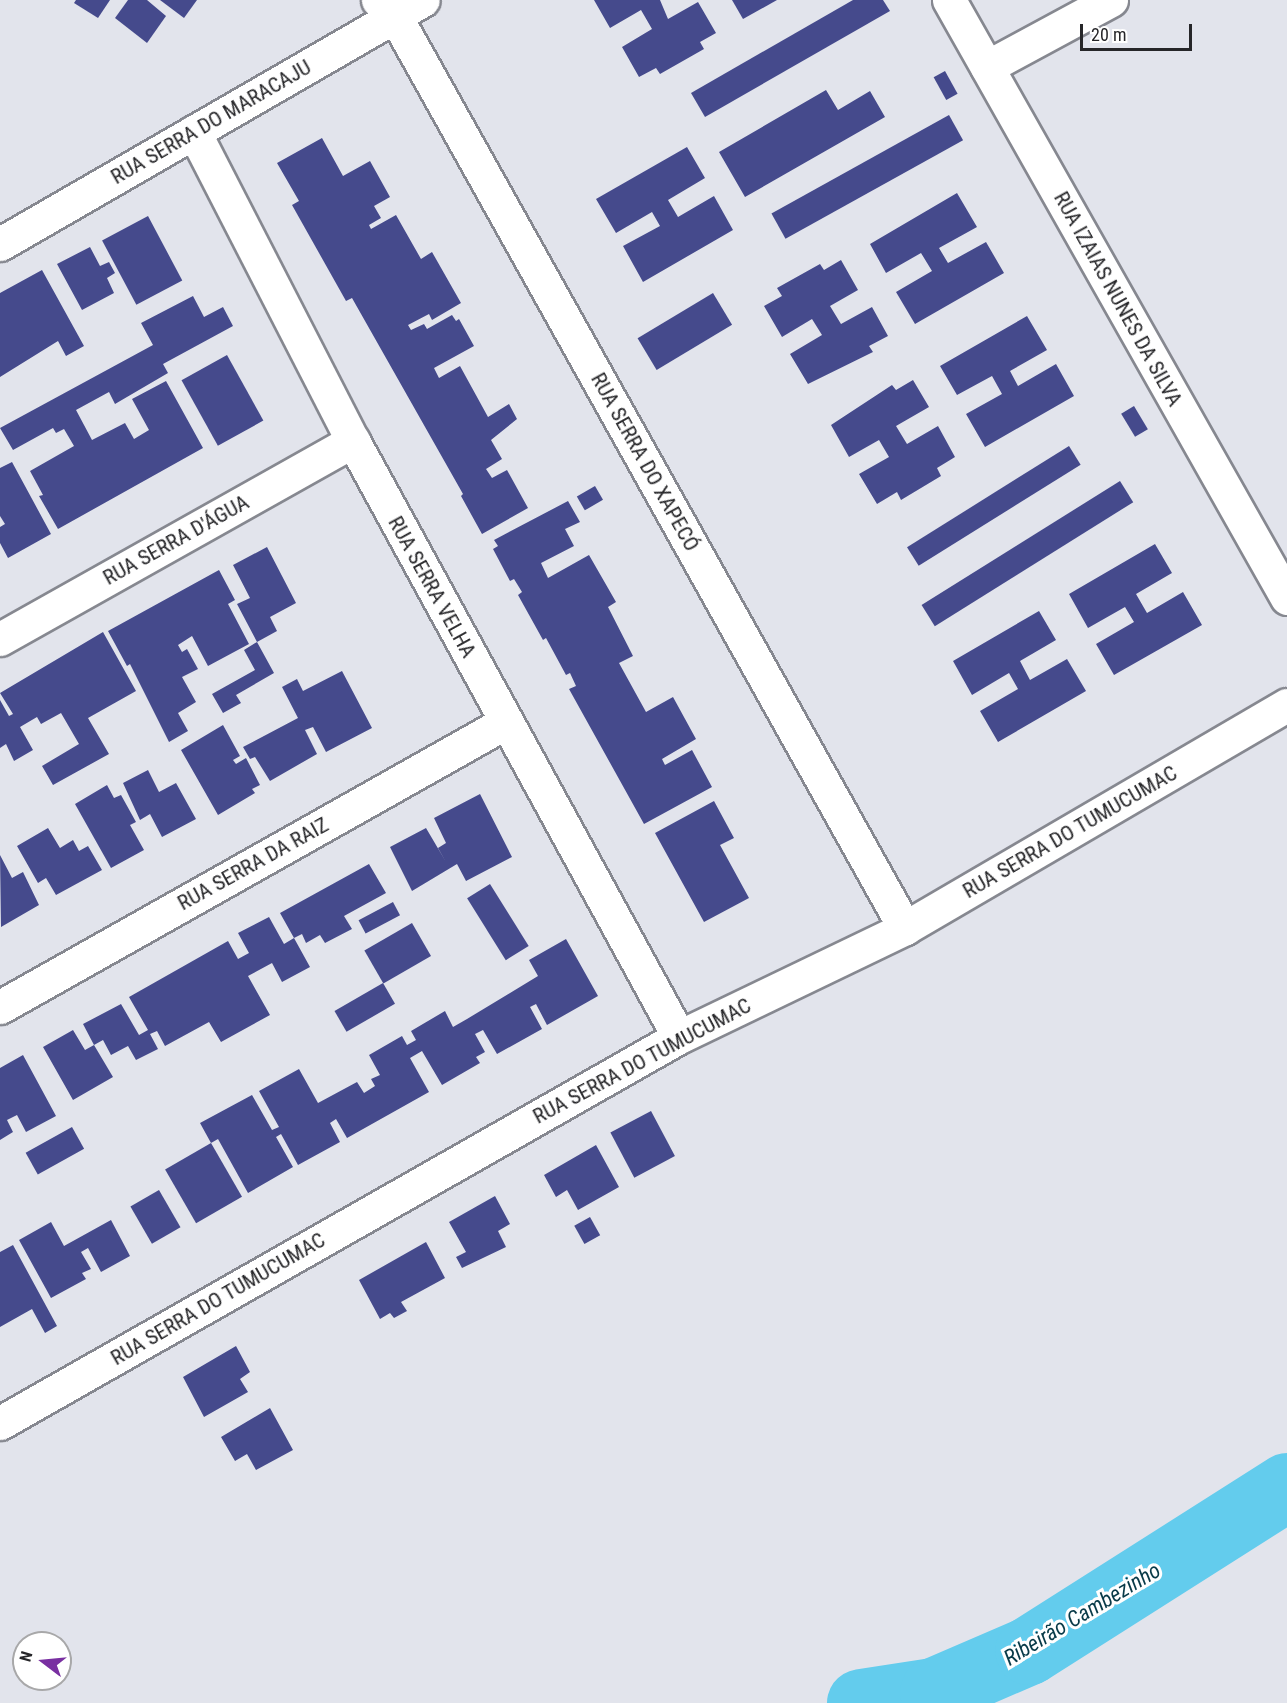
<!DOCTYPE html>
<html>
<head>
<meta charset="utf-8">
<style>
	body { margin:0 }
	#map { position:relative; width:1287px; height:1703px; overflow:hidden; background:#e2e4ec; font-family:"Roboto Condensed",sans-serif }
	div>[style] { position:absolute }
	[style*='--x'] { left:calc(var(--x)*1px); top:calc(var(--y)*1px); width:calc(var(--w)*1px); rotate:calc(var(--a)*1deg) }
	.river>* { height:68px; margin:-34px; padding:0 34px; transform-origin:34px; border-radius:34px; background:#63cced }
	.building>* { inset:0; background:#454a8c; transform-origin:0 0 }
	.roads { filter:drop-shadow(2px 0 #868890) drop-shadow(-2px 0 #868890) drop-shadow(0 2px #868890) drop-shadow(0 -2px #868890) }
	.street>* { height:33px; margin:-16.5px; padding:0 16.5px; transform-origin:16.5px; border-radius:16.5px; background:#fff }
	span { translate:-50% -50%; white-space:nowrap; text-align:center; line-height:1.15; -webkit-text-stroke:6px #fff; paint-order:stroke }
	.street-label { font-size:21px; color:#262629 }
	.water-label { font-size:22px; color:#083a48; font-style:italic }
	.north { position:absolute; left:12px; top:1631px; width:60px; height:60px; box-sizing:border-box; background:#fff; border:2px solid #a8a8a9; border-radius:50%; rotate:286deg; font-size:16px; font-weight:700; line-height:24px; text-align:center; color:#262629 }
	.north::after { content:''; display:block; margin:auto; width:21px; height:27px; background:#792fa1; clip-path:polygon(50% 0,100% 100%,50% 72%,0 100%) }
	.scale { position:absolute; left:1080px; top:24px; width:112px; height:27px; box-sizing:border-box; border:3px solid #262629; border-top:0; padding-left:8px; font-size:18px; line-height:21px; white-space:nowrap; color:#262629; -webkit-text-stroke:4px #fff; paint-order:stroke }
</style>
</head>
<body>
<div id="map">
	<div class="river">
		<div style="--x:861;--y:1703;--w:74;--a:-8.6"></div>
		<div style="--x:934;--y:1692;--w:103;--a:-23.3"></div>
		<div style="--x:1029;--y:1651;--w:306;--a:-32.4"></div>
	</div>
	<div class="building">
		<div style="clip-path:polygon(76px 0,110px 0,98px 18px,74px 3px)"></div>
		<div style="clip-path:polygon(128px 0,147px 0,166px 16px,147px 43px,115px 18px)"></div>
		<div style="clip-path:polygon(160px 0,197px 0,184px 18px)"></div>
		<div style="clip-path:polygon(594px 0,660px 0,668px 19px,698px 2px,716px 33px,700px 42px,704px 49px,660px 74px,656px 68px,639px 77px,622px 47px,652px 29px,641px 10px,610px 28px)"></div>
		<div style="clip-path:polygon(732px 0,777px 0,743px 19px)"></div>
		<div style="clip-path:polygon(853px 0,883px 0,890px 11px,705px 117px,691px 93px)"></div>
		<div style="left:945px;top:71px;width:26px;height:13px;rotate:61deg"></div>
		<div style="clip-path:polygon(826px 90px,838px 110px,870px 91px,885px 117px,745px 197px,719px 152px)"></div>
		<div style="left:949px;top:115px;width:29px;height:203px;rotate:61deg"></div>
		<div style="clip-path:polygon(322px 138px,343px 176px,370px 161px,390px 197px,374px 206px,381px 218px,369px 225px,371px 229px,396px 215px,421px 259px,432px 252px,461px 303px,432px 320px,429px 314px,408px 325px,411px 330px,424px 324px,427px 329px,452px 315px,456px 321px,459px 319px,474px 346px,434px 368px,439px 378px,460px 366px,488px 417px,509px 404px,517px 419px,491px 440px,502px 459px,486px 469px,492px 478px,507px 470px,528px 508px,482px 534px,461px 496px,463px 494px,352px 298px,346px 301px,292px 205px,299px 201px,277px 163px)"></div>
		<div style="clip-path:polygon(687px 147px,705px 178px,668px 200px,678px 217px,714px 196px,733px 230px,643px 282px,623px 246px,660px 226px,652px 212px,616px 233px,596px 199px)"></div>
		<div style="clip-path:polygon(957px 193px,977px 227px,939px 248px,948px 263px,986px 242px,1004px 273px,915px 324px,896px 292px,932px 271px,921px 253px,886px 273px,870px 244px)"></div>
		<div style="left:148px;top:216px;width:73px;height:52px;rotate:62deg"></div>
		<div style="clip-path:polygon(90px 247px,100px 266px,109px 262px,115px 273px,107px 278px,114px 293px,82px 310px,57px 264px)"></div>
		<div style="clip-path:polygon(841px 260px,858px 290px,830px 306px,841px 324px,872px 307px,888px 336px,869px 346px,873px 352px,808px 384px,790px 354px,822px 335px,812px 319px,782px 337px,764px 306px,782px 296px,777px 288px,820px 264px,824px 270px)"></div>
		<div style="clip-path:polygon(42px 270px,84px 346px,66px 356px,58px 341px,0 377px,0 293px)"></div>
		<div style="left:713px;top:293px;width:37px;height:88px;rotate:59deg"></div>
		<div style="clip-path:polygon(193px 296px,204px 317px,223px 307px,233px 326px,163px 364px,168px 373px,115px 404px,109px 392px,76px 410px,92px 440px,125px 423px,134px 439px,149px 430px,132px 399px,166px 381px,203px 448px,58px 529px,39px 496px,43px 495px,30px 471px,74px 446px,64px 429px,56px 433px,53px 428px,13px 450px,0 428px,153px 345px,141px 323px)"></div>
		<div style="clip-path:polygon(1027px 316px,1047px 350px,1010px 371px,1018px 386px,1056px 364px,1074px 396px,985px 447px,966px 414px,1002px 394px,992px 376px,957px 395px,940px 366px)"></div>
		<div style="left:227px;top:355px;width:75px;height:52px;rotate:61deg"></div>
		<div style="clip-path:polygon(913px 380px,929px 407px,896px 426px,907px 444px,938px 426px,955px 457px,937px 468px,941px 476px,901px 500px,897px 492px,877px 504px,859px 474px,889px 457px,879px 440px,849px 457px,831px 425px,892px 385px,896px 390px)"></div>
		<div style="left:1134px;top:406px;width:27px;height:15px;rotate:59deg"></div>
		<div style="left:1069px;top:446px;width:22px;height:191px;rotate:58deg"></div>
		<div style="clip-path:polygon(12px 462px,51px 534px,8px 558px,0 543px,0 527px,5px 524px,0 516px,0 468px)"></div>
		<div style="left:1120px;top:481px;width:25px;height:234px;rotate:58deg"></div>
		<div style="left:595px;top:486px;width:16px;height:21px;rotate:60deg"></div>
		<div style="clip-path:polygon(568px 501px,580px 522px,565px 529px,574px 546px,541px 563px,548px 578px,589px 555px,616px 602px,608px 607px,633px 656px,619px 663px,646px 712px,673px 697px,696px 739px,662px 759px,665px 765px,692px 750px,712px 787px,644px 824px,569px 689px,576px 686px,570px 673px,566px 675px,546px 638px,543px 640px,518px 595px,522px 592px,514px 579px,510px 581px,493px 549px,498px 546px,494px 540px)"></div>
		<div style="clip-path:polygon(1155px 544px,1172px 573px,1136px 594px,1147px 613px,1183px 592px,1202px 625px,1114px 675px,1096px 644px,1134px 622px,1125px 607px,1088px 628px,1069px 594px)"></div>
		<div style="clip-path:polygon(267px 547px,296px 603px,270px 617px,277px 631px,257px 642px,237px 604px,250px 598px,233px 565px)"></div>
		<div style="clip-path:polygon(219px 570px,235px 600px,228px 604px,249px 644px,208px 666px,192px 636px,178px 645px,182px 652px,187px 649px,198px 669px,182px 677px,196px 702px,178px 713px,188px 731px,169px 742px,130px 664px,127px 666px,108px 631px)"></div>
		<div style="clip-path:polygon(1039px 611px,1056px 640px,1020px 661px,1030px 680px,1067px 659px,1086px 691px,998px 742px,980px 711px,1018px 689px,1009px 673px,972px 695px,953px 661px)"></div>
		<div style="clip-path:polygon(103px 632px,136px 691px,88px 718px,109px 754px,53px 785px,42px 766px,79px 744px,61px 713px,41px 724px,37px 717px,20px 727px,33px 750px,14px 761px,6px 744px,0 748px,0 700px,9px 716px,13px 714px,0 693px)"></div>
		<div style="clip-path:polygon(257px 642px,274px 673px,236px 695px,241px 703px,223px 713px,212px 694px,255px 670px,244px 650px)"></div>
		<div style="clip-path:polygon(342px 671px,372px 728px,326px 752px,313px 727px,305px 730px,317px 754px,270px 781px,255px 757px,250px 759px,243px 747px,298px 718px,282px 687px,297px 679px,303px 691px)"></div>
		<div style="clip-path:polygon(223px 725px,240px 756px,233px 760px,236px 764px,246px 758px,260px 785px,252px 789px,255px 793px,218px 815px,181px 750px)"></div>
		<div style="clip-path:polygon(148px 770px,159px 792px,176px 783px,196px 819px,162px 837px,150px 814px,140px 820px,123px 783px)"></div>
		<div style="clip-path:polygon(107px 785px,114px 798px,121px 795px,136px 822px,130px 825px,144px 850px,111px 868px,75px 804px)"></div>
		<div style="clip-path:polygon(480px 794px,512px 857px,466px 881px,457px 864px,412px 891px,390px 847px,426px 828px,446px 862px,438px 848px,446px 843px,434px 818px)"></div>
		<div style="clip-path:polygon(714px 801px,734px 838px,720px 845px,749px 898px,704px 922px,655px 833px)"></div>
		<div style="clip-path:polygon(48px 828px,60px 848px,73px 840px,79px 851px,88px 846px,102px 870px,56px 895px,46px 878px,38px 883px,17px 846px)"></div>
		<div style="clip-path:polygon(0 855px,12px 878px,23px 872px,39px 905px,1px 927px)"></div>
		<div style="clip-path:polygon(369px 864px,386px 893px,344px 916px,352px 929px,325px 943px,320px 935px,306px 943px,302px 934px,294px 938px,310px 967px,282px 982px,272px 963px,248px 976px,270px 1015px,221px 1042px,209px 1022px,165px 1046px,157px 1031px,150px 1034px,158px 1049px,136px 1060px,128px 1046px,111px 1055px,103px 1040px,94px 1045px,83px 1024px,121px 1004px,139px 1035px,148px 1030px,129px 997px,228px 941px,238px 959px,249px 953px,238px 933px,269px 917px,284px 944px,294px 938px,280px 913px)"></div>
		<div style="left:490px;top:884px;width:73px;height:27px;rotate:58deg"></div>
		<div style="left:393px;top:902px;width:15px;height:39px;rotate:62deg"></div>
		<div style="left:412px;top:923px;width:38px;height:55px;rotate:60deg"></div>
		<div style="clip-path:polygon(566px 939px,598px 996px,547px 1025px,536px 1004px,530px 1007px,542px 1029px,497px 1054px,483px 1030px,475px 1034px,485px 1052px,476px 1057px,480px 1063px,442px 1085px,422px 1051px,410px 1058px,429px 1092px,347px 1138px,336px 1119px,330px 1123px,340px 1142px,298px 1165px,281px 1134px,276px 1137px,293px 1167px,248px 1193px,218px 1139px,211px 1143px,200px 1123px,252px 1095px,272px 1130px,279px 1127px,259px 1091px,299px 1069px,318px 1103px,357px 1082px,364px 1093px,375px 1086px,371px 1079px,380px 1075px,369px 1055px,402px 1036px,407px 1045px,416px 1040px,411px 1031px,445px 1011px,453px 1027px,467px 1019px,538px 976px,529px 960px)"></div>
		<div style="left:383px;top:983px;width:24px;height:56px;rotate:60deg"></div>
		<div style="clip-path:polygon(73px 1030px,85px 1050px,94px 1045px,113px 1077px,73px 1100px,43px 1047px)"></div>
		<div style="clip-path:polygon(23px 1055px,56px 1116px,26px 1132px,17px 1115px,7px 1120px,13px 1132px,0 1140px,0 1068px)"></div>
		<div style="left:651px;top:1111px;width:51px;height:46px;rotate:62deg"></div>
		<div style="left:72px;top:1127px;width:25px;height:53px;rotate:61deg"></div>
		<div style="left:211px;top:1143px;width:62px;height:53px;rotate:60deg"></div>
		<div style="clip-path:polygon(596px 1145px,619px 1187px,578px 1210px,567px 1190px,556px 1197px,544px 1175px)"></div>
		<div style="left:159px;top:1190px;width:43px;height:33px;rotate:60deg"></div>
		<div style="clip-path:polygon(495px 1196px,510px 1224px,498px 1231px,506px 1247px,462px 1268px,456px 1257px,466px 1252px,449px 1222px)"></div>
		<div style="left:590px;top:1217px;width:21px;height:18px;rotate:61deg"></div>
		<div style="clip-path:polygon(111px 1220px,130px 1256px,101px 1272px,88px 1248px,81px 1252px,91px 1269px,82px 1273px,86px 1279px,51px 1298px,19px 1240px,51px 1222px,64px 1246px)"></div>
		<div style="clip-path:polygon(426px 1242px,445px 1278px,401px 1302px,407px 1311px,394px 1318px,390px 1313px,380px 1319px,359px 1280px)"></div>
		<div style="clip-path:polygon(13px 1245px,57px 1326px,45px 1333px,32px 1309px,0 1327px,0 1252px)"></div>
		<div style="clip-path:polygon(236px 1346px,250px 1372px,240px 1379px,248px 1392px,204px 1417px,183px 1377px)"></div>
		<div style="clip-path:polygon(270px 1408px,293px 1450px,256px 1470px,247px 1454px,235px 1461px,221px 1437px)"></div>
	</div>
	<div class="roads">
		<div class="street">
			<div style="--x:378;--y:0;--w:23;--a:43"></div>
			<div style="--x:395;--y:16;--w:1045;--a:60.79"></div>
			<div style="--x:949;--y:0;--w:687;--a:60.52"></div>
			<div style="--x:987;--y:67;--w:141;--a:-28.4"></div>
			<div style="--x:194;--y:132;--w:348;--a:62.8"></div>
			<div style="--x:353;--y:441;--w:679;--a:61.32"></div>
			<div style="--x:0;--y:244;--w:488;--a:-30"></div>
			<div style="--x:0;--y:639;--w:405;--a:-29.3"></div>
			<div style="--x:0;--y:1007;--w:581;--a:-29.39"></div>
			<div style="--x:0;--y:1423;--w:781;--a:-29.62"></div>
			<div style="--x:679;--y:1037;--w:251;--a:-25.7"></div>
			<div style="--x:905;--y:928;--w:442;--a:-30.3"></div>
		</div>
	</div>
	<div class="street-label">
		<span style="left:211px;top:122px;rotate:-30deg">RUA SERRA DO MARACAJU</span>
		<span style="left:1118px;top:299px;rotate:61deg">RUA IZAIAS NUNES DA SILVA</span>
		<span style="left:645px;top:462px;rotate:61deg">RUA SERRA DO XAPECÓ</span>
		<span style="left:176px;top:540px;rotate:-29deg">RUA SERRA D'ÁGUA</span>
		<span style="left:432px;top:587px;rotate:61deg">RUA SERRA VELHA</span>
		<span style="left:1070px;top:832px;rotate:-30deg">RUA SERRA DO TUMUCUMAC</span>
		<span style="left:253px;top:864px;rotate:-29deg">RUA SERRA DA RAIZ</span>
		<span style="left:642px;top:1061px;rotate:-28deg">RUA SERRA DO TUMUCUMAC</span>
		<span style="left:218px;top:1299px;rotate:-30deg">RUA SERRA DO TUMUCUMAC</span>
	</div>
	<div class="water-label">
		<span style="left:1082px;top:1614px;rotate:-31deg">Ribeirão Cambezinho</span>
	</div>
	<div class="north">N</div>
	<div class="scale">20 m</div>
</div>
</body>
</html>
